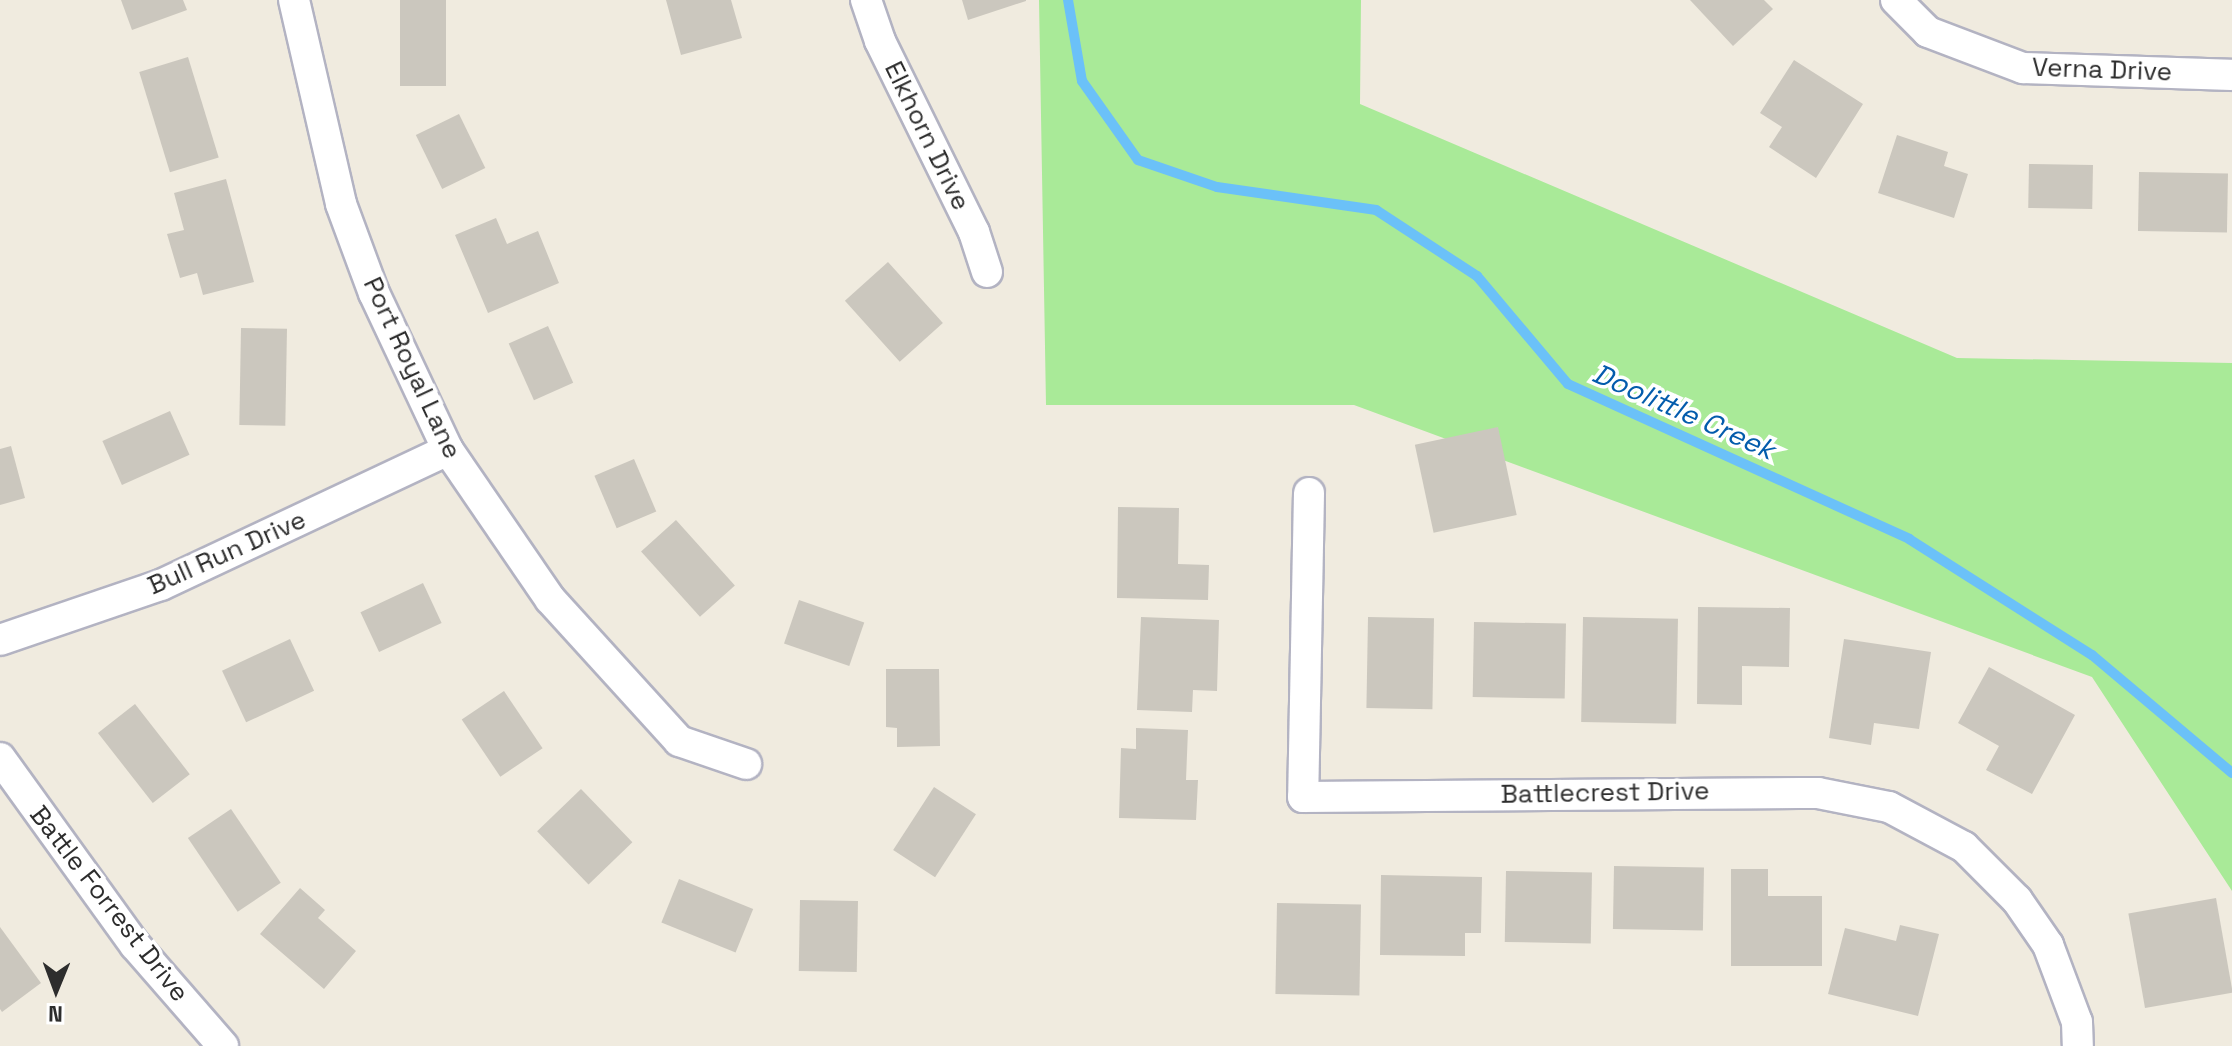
<!DOCTYPE html>
<html>
<head>
<meta charset="utf-8">
<style>
	body { margin:0 }
	#map { position:relative; width:2232px; height:1046px; overflow:hidden; background:#f0ebdf; font-family:"Space Grotesk",sans-serif }
	div>[style] { position:absolute }
	[style*='--x'] { left:calc(var(--x)*1px); top:calc(var(--y)*1px); width:calc(var(--w)*1px); rotate:calc(var(--a)*1deg) }
	.green>* { inset:0; background:#a9ea98 }
	.stream>* { height:10px; margin:-5px; padding:0 5px; transform-origin:5px; border-radius:5px; background:#6bc1f8 }
	.building>* { inset:0; background:#cbc7be; transform-origin:0 0 }
	.roads { filter:drop-shadow(2px 0 #b3b3c2) drop-shadow(-2px 0 #b3b3c2) drop-shadow(0 2px #b3b3c2) drop-shadow(0 -2px #b3b3c2) }
	.minor>* { height:30px; margin:-15px; padding:0 15px; transform-origin:15px; border-radius:15px; background:#fff }
	span { translate:-50% -50%; white-space:nowrap; text-align:center; line-height:1.15; -webkit-text-stroke:7px #fff; paint-order:stroke }
	.street-label { font-size:26px; color:#2d2d2d }
	.water-label { font-size:28px; color:#035cac; font-style:italic }
	.north { position:absolute; left:16px; top:950px; width:80px; height:80px; -webkit-text-stroke:6px #fff; paint-order:stroke; rotate:181deg; font-size:22px; font-weight:700; line-height:32px; text-align:center; color:#2d2d2d }
	.north::after { content:''; display:block; margin:auto; width:28px; height:36px; background:#2d2d2d; clip-path:polygon(50% 0,100% 100%,50% 72%,0 100%) }
</style>
</head>
<body>
<div id="map">
	<div class="green">
		<div style="clip-path:polygon(1039px 0,1361px 0,1360px 104px,1957px 358px,2232px 363px,2232px 891px,2092px 677px,1354px 405px,1046px 405px)"></div>
	</div>
	<div class="stream">
		<div style="--x:1068;--y:0;--w:82;--a:80.2"></div>
		<div style="--x:1082;--y:81;--w:97;--a:54.7"></div>
		<div style="--x:1138;--y:160;--w:83;--a:18.9"></div>
		<div style="--x:1217;--y:187;--w:161;--a:8.2"></div>
		<div style="--x:1376;--y:210;--w:121;--a:33.2"></div>
		<div style="--x:1477;--y:276;--w:141;--a:49.9"></div>
		<div style="--x:1568;--y:384;--w:375;--a:24.4"></div>
		<div style="--x:1909;--y:539;--w:217;--a:32.4"></div>
		<div style="--x:2092;--y:655;--w:183;--a:40.1"></div>
	</div>
	<div class="building">
		<div style="clip-path:polygon(121px 0,183px 0,187px 10px,132px 30px)"></div>
		<div style="left:400px;top:0;width:46px;height:86px"></div>
		<div style="clip-path:polygon(666px 0,731px 0,742px 38px,681px 55px)"></div>
		<div style="clip-path:polygon(962px 0,1026px 0,1026px 1px,968px 20px)"></div>
		<div style="clip-path:polygon(1690px 0,1764px 0,1773px 9px,1733px 46px)"></div>
		<div style="left:188px;top:57px;width:105px;height:51px;rotate:73deg"></div>
		<div style="clip-path:polygon(1794px 60px,1863px 104px,1816px 178px,1769px 147px,1782px 127px,1760px 113px)"></div>
		<div style="left:459px;top:114px;width:60px;height:48px;rotate:64deg"></div>
		<div style="clip-path:polygon(1897px 135px,1948px 152px,1944px 166px,1968px 174px,1954px 218px,1878px 193px)"></div>
		<div style="left:2029px;top:164px;width:64px;height:44px;rotate:1deg"></div>
		<div style="left:2139px;top:172px;width:89px;height:59px;rotate:1deg"></div>
		<div style="clip-path:polygon(226px 179px,254px 282px,203px 295px,197px 273px,180px 278px,167px 234px,184px 230px,174px 193px)"></div>
		<div style="clip-path:polygon(496px 218px,507px 244px,538px 231px,559px 283px,488px 313px,455px 235px)"></div>
		<div style="left:888px;top:262px;width:82px;height:58px;rotate:48deg"></div>
		<div style="left:548px;top:326px;width:62px;height:43px;rotate:66deg"></div>
		<div style="left:241px;top:328px;width:46px;height:97px;rotate:1deg"></div>
		<div style="left:170px;top:411px;width:48px;height:74px;rotate:66deg"></div>
		<div style="left:1498px;top:427px;width:90px;height:85px;rotate:78deg"></div>
		<div style="clip-path:polygon(11px 446px,25px 498px,0 505px,0 449px)"></div>
		<div style="left:634px;top:459px;width:57px;height:43px;rotate:67deg"></div>
		<div style="clip-path:polygon(1118px 507px,1179px 508px,1178px 564px,1209px 565px,1208px 600px,1117px 598px)"></div>
		<div style="left:676px;top:520px;width:88px;height:47px;rotate:48deg"></div>
		<div style="left:423px;top:583px;width:44px;height:69px;rotate:65deg"></div>
		<div style="left:799px;top:600px;width:69px;height:46px;rotate:19deg"></div>
		<div style="clip-path:polygon(1698px 607px,1790px 608px,1789px 667px,1742px 666px,1742px 705px,1697px 704px)"></div>
		<div style="clip-path:polygon(1141px 617px,1219px 620px,1217px 691px,1193px 690px,1192px 712px,1137px 710px)"></div>
		<div style="left:1368px;top:617px;width:66px;height:91px;rotate:1deg"></div>
		<div style="left:1583px;top:617px;width:95px;height:105px;rotate:1deg"></div>
		<div style="left:1474px;top:622px;width:92px;height:75px;rotate:1deg"></div>
		<div style="left:290px;top:639px;width:57px;height:75px;rotate:65deg"></div>
		<div style="clip-path:polygon(1844px 639px,1931px 652px,1919px 729px,1874px 723px,1871px 745px,1829px 738px)"></div>
		<div style="clip-path:polygon(1989px 667px,2075px 715px,2032px 794px,1986px 770px,1999px 746px,1958px 723px)"></div>
		<div style="clip-path:polygon(886px 669px,939px 669px,940px 746px,897px 747px,897px 728px,886px 727px)"></div>
		<div style="left:504px;top:691px;width:69px;height:51px;rotate:56deg"></div>
		<div style="left:135px;top:704px;width:89px;height:47px;rotate:52deg"></div>
		<div style="clip-path:polygon(1136px 728px,1188px 730px,1186px 780px,1198px 780px,1196px 820px,1119px 818px,1121px 748px,1136px 749px)"></div>
		<div style="left:934px;top:787px;width:50px;height:75px;rotate:33deg"></div>
		<div style="left:581px;top:789px;width:74px;height:61px;rotate:46deg"></div>
		<div style="left:231px;top:809px;width:89px;height:52px;rotate:56deg"></div>
		<div style="left:1614px;top:866px;width:90px;height:63px;rotate:1deg"></div>
		<div style="clip-path:polygon(1731px 869px,1768px 869px,1768px 896px,1822px 896px,1822px 966px,1731px 966px)"></div>
		<div style="left:1506px;top:871px;width:86px;height:71px;rotate:1deg"></div>
		<div style="clip-path:polygon(1381px 875px,1482px 877px,1481px 933px,1465px 933px,1465px 956px,1380px 955px)"></div>
		<div style="left:679px;top:879px;width:80px;height:47px;rotate:22deg"></div>
		<div style="clip-path:polygon(300px 888px,325px 910px,318px 918px,356px 951px,324px 989px,260px 934px)"></div>
		<div style="left:2216px;top:898px;width:96px;height:89px;rotate:80deg"></div>
		<div style="left:800px;top:900px;width:58px;height:71px;rotate:1deg"></div>
		<div style="left:1277px;top:903px;width:84px;height:91px;rotate:1deg"></div>
		<div style="clip-path:polygon(1900px 925px,1939px 934px,1918px 1016px,1828px 994px,1845px 928px,1896px 941px)"></div>
		<div style="clip-path:polygon(0 927px,41px 983px,2px 1012px,0 1009px)"></div>
	</div>
	<div class="roads">
		<div class="minor">
			<div style="--x:294;--y:0;--w:209;--a:77"></div>
			<div style="--x:341;--y:204;--w:95;--a:69.7"></div>
			<div style="--x:374;--y:293;--w:174;--a:64.8"></div>
			<div style="--x:448;--y:450;--w:181;--a:55.6"></div>
			<div style="--x:550;--y:599;--w:192;--a:47.7"></div>
			<div style="--x:679;--y:741;--w:71;--a:18.9"></div>
			<div style="--x:866;--y:0;--w:43;--a:71.1"></div>
			<div style="--x:880;--y:41;--w:213;--a:63.8"></div>
			<div style="--x:974;--y:232;--w:42;--a:72"></div>
			<div style="--x:1896;--y:0;--w:45;--a:45"></div>
			<div style="--x:1928;--y:32;--w:102;--a:20.8"></div>
			<div style="--x:2023;--y:68;--w:209;--a:1.9"></div>
			<div style="--x:1309;--y:493;--w:304;--a:91.1"></div>
			<div style="--x:1303;--y:797;--w:515;--a:-0.45"></div>
			<div style="--x:1818;--y:793;--w:72;--a:11.2"></div>
			<div style="--x:1889;--y:807;--w:85;--a:28.1"></div>
			<div style="--x:1964;--y:847;--w:75;--a:45"></div>
			<div style="--x:2017;--y:900;--w:55;--a:55.4"></div>
			<div style="--x:2048;--y:945;--w:82;--a:69.4"></div>
			<div style="--x:2077;--y:1022;--w:24;--a:88"></div>
			<div style="--x:0;--y:640;--w:170;--a:-18.9"></div>
			<div style="--x:161;--y:585;--w:317;--a:-25.2"></div>
			<div style="--x:0;--y:758;--w:231;--a:54.2"></div>
			<div style="--x:135;--y:945;--w:134;--a:48.9"></div>
		</div>
	</div>
	<div class="street-label">
		<span style="left:2102px;top:70px;rotate:2deg">Verna Drive</span>
		<span style="left:927px;top:136px;rotate:64deg">Elkhorn Drive</span>
		<span style="left:412px;top:368px;rotate:65deg">Port Royal Lane</span>
		<span style="left:227px;top:553px;rotate:-24deg">Bull Run Drive</span>
		<span style="left:1605px;top:793px;rotate:-1deg">Battlecrest Drive</span>
		<span style="left:109px;top:904px;rotate:52deg">Battle Forrest Drive</span>
	</div>
	<div class="water-label">
		<span style="left:1684px;top:411px;rotate:24deg">Doolittle Creek</span>
	</div>
	<div class="north">N</div>
</div>
</body>
</html>
